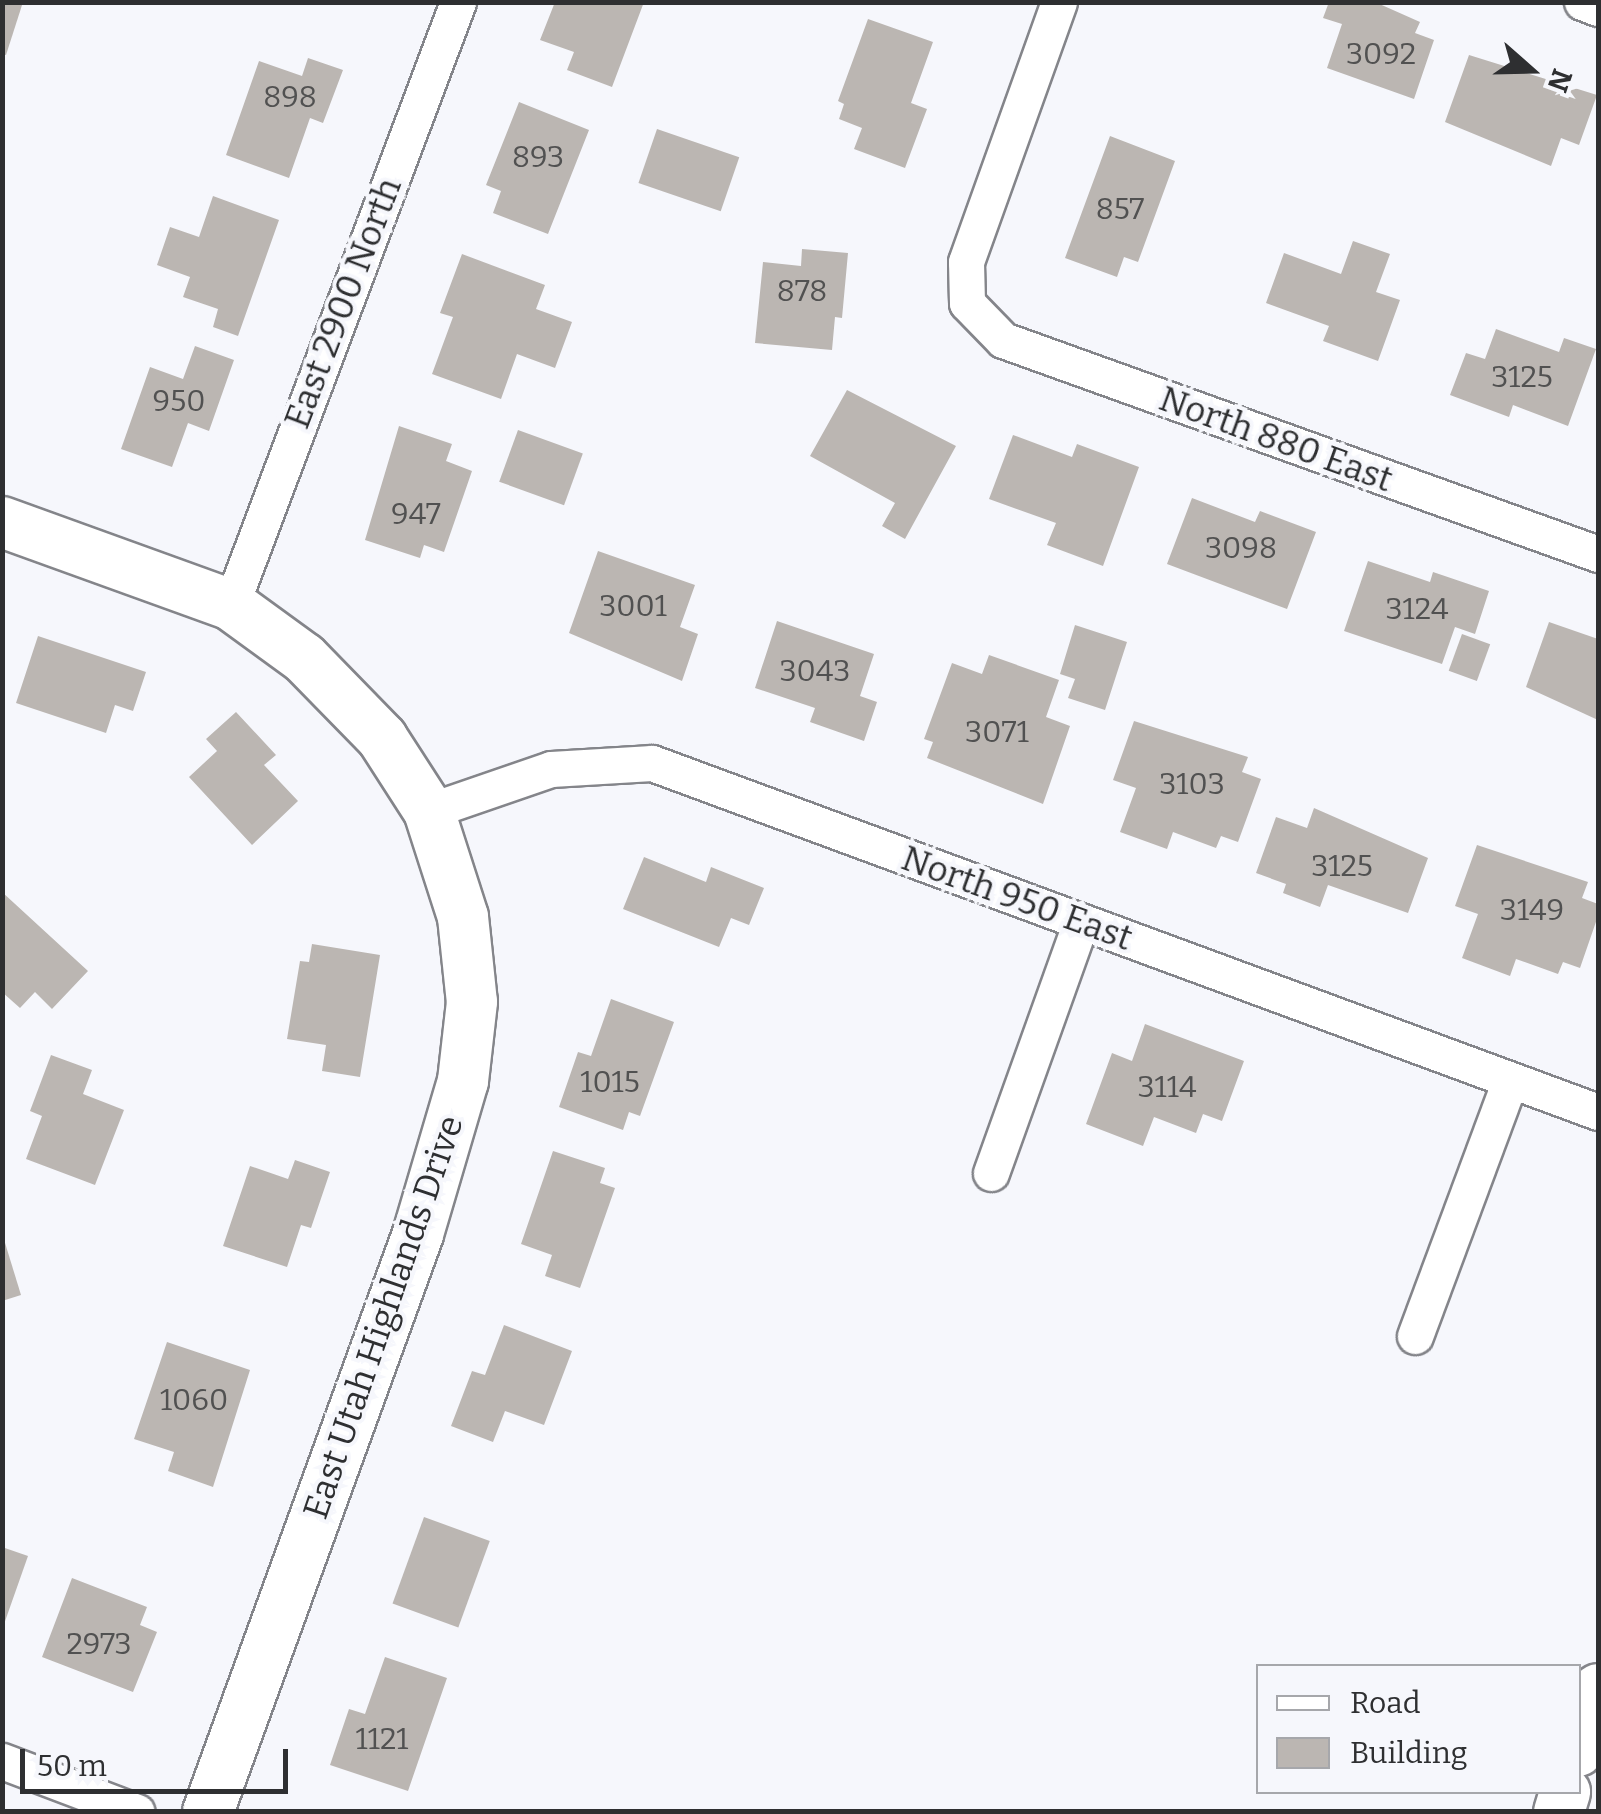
<!DOCTYPE html>
<html>
<head>
<meta charset="utf-8">
<style>
	body { margin:0 }
	#map { position:relative; width:1601px; height:1814px; overflow:hidden; background:#f6f7fc; font-family:Bitter,serif }
	div>[style] { position:absolute }
	[style*='--x'] { left:calc(var(--x)*1px); top:calc(var(--y)*1px); width:calc(var(--w)*1px); rotate:calc(var(--a)*1deg) }
	.building>* { inset:0; background:#bbb6b2; transform-origin:0 0 }
	.roads { filter:drop-shadow(2px 0 #84858a) drop-shadow(-2px 0 #84858a) drop-shadow(0 2px #84858a) drop-shadow(0 -2px #84858a) }
	.street>* { height:35px; margin:-17.5px; padding:0 17.5px; transform-origin:17.5px; border-radius:17.5px; background:#fff }
	.secondary>* { height:50px; margin:-25px; padding:0 25px; transform-origin:25px; border-radius:25px; background:#fff }
	span { translate:-50% -50%; white-space:nowrap; text-align:center; line-height:1.15; -webkit-text-stroke:8px #f6f7fc; paint-order:stroke }
	.number-label { font-size:30px; color:#515151 }
	.number-label span { -webkit-text-stroke-width:0 }
	.street-label { font-size:35px; color:#2e2f31 }
	.frame { position:absolute; inset:0; border:5px solid #2e2f31; pointer-events:none }
	.legend { position:absolute; left:1256px; top:1664px; width:325px; height:130px; box-sizing:border-box; background:#f6f7fc; border:2px solid #a6a7ab; margin:0; padding:12px 18px; list-style:none; font-size:30px; color:#2e2f31 }
	.legend li { display:flex; align-items:center; gap:20px; height:50px }
	.legend b { width:50px; border:2px solid #a6a7ab }
	.north { position:absolute; left:1481px; top:20px; width:100px; height:100px; -webkit-text-stroke:8px #f6f7fc; paint-order:stroke; rotate:110deg; font-size:28px; font-weight:700; line-height:40px; text-align:center; color:#2e2f31 }
	.north::after { content:''; display:block; margin:auto; width:35px; height:45px; background:#2e2f31; clip-path:polygon(50% 0,100% 100%,50% 72%,0 100%) }
	.scale { position:absolute; left:20px; top:1749px; width:268px; height:45px; box-sizing:border-box; border:5px solid #2e2f31; border-top:0; padding-left:12px; font-size:30px; line-height:35px; white-space:nowrap; color:#2e2f31; -webkit-text-stroke:8px #f6f7fc; paint-order:stroke }
</style>
</head>
<body>
<div id="map">
	<div class="building">
		<div style="clip-path:polygon(2px 2px,23px 2px,6px 55px,2px 54px)"></div>
		<div style="clip-path:polygon(555px 2px,644px 2px,612px 87px,567px 70px,574px 52px,540px 40px)"></div>
		<div style="clip-path:polygon(1329px 2px,1375px 2px,1420px 22px,1415px 33px,1434px 40px,1414px 99px,1327px 68px,1342px 24px,1323px 18px)"></div>
		<div style="clip-path:polygon(868px 19px,933px 42px,911px 103px,927px 109px,905px 168px,854px 149px,862px 128px,839px 119px,844px 104px,838px 101px)"></div>
		<div style="clip-path:polygon(1469px 55px,1597px 95px,1579px 145px,1561px 138px,1551px 166px,1445px 122px)"></div>
		<div style="clip-path:polygon(308px 58px,343px 70px,323px 123px,310px 118px,289px 178px,226px 155px,259px 61px,302px 76px)"></div>
		<div style="clip-path:polygon(519px 102px,589px 130px,548px 234px,493px 213px,501px 191px,486px 185px)"></div>
		<div style="left:657px;top:129px;width:87px;height:57px;rotate:19deg"></div>
		<div style="clip-path:polygon(1110px 136px,1175px 161px,1138px 262px,1124px 257px,1117px 277px,1065px 258px)"></div>
		<div style="clip-path:polygon(213px 196px,279px 220px,238px 336px,213px 327px,218px 309px,183px 297px,190px 277px,157px 265px,170px 227px,199px 237px)"></div>
		<div style="clip-path:polygon(1353px 241px,1390px 254px,1376px 292px,1400px 300px,1378px 361px,1323px 341px,1329px 326px,1266px 303px,1284px 253px,1341px 274px)"></div>
		<div style="clip-path:polygon(802px 249px,848px 253px,842px 318px,835px 317px,832px 350px,755px 343px,763px 262px,801px 266px)"></div>
		<div style="clip-path:polygon(462px 254px,545px 285px,536px 309px,572px 322px,555px 368px,517px 354px,501px 399px,432px 374px,453px 317px,440px 313px)"></div>
		<div style="clip-path:polygon(1496px 329px,1559px 352px,1564px 338px,1596px 349px,1568px 426px,1513px 405px,1509px 417px,1450px 395px,1466px 353px,1485px 359px)"></div>
		<div style="clip-path:polygon(195px 346px,234px 360px,209px 431px,188px 423px,172px 467px,121px 449px,150px 367px,183px 379px)"></div>
		<div style="clip-path:polygon(847px 390px,956px 446px,905px 539px,882px 526px,895px 503px,810px 456px)"></div>
		<div style="clip-path:polygon(399px 426px,452px 444px,446px 461px,472px 471px,444px 552px,424px 545px,420px 558px,365px 540px)"></div>
		<div style="left:518px;top:430px;width:69px;height:55px;rotate:20deg"></div>
		<div style="clip-path:polygon(1013px 435px,1072px 457px,1077px 444px,1139px 467px,1103px 566px,1047px 545px,1056px 523px,989px 499px)"></div>
		<div style="clip-path:polygon(1192px 498px,1255px 522px,1260px 511px,1316px 532px,1287px 609px,1167px 564px)"></div>
		<div style="clip-path:polygon(598px 551px,695px 585px,680px 627px,698px 634px,682px 681px,569px 633px)"></div>
		<div style="clip-path:polygon(1368px 561px,1430px 582px,1433px 572px,1489px 591px,1475px 634px,1455px 627px,1442px 664px,1344px 631px)"></div>
		<div style="clip-path:polygon(777px 621px,874px 654px,860px 696px,877px 702px,864px 741px,810px 722px,815px 708px,755px 688px)"></div>
		<div style="clip-path:polygon(1549px 622px,1598px 639px,1598px 720px,1526px 687px)"></div>
		<div style="clip-path:polygon(1075px 625px,1127px 642px,1105px 710px,1068px 698px,1075px 679px,1060px 674px)"></div>
		<div style="left:1462px;top:634px;width:30px;height:39px;rotate:20deg"></div>
		<div style="clip-path:polygon(38px 636px,146px 672px,133px 711px,115px 705px,106px 733px,16px 703px)"></div>
		<div style="clip-path:polygon(989px 655px,1059px 680px,1046px 717px,1070px 726px,1043px 804px,927px 758px,933px 742px,924px 739px,952px 663px,982px 674px)"></div>
		<div style="clip-path:polygon(236px 712px,276px 755px,264px 765px,298px 801px,252px 845px,189px 777px,217px 751px,206px 739px)"></div>
		<div style="clip-path:polygon(1134px 721px,1248px 757px,1242px 772px,1261px 779px,1238px 842px,1221px 836px,1216px 848px,1173px 832px,1167px 849px,1120px 832px,1136px 788px,1113px 780px)"></div>
		<div style="clip-path:polygon(1314px 808px,1428px 858px,1408px 913px,1328px 885px,1320px 907px,1283px 893px,1286px 884px,1256px 873px,1276px 817px,1307px 828px)"></div>
		<div style="clip-path:polygon(1477px 845px,1588px 882px,1582px 898px,1598px 904px,1598px 916px,1580px 968px,1563px 962px,1558px 974px,1516px 959px,1510px 976px,1462px 958px,1478px 914px,1455px 906px)"></div>
		<div style="clip-path:polygon(644px 857px,706px 882px,711px 867px,764px 888px,749px 925px,731px 918px,719px 947px,623px 909px)"></div>
		<div style="clip-path:polygon(2px 892px,88px 971px,52px 1009px,35px 992px,20px 1008px,2px 992px)"></div>
		<div style="clip-path:polygon(312px 944px,380px 955px,360px 1077px,322px 1071px,326px 1045px,287px 1039px,300px 961px,309px 962px)"></div>
		<div style="clip-path:polygon(611px 999px,674px 1022px,640px 1116px,629px 1112px,623px 1130px,559px 1107px,578px 1052px,591px 1056px)"></div>
		<div style="clip-path:polygon(1145px 1024px,1244px 1061px,1222px 1121px,1203px 1114px,1196px 1133px,1154px 1117px,1143px 1146px,1086px 1124px,1112px 1053px,1132px 1061px)"></div>
		<div style="clip-path:polygon(51px 1055px,92px 1070px,83px 1094px,124px 1110px,95px 1185px,26px 1159px,42px 1116px,30px 1111px)"></div>
		<div style="clip-path:polygon(553px 1151px,605px 1168px,600px 1183px,615px 1188px,580px 1288px,545px 1276px,552px 1255px,521px 1244px)"></div>
		<div style="clip-path:polygon(295px 1160px,330px 1172px,311px 1228px,301px 1225px,287px 1267px,223px 1246px,250px 1166px,288px 1179px)"></div>
		<div style="clip-path:polygon(2px 1233px,21px 1295px,2px 1301px)"></div>
		<div style="clip-path:polygon(504px 1325px,572px 1351px,544px 1425px,505px 1411px,493px 1442px,451px 1426px,472px 1371px,485px 1375px)"></div>
		<div style="clip-path:polygon(167px 1342px,250px 1370px,213px 1487px,168px 1471px,174px 1452px,134px 1439px)"></div>
		<div style="left:424px;top:1517px;width:70px;height:92px;rotate:20deg"></div>
		<div style="clip-path:polygon(2px 1547px,28px 1556px,3px 1627px,2px 1627px)"></div>
		<div style="clip-path:polygon(72px 1578px,147px 1607px,140px 1625px,157px 1632px,133px 1692px,42px 1657px)"></div>
		<div style="clip-path:polygon(385px 1657px,447px 1678px,408px 1791px,330px 1765px,349px 1709px,365px 1714px)"></div>
	</div>
	<div class="roads">
		<div class="street">
			<div style="--x:1059;--y:2;--w:276;--a:109.7"></div>
			<div style="--x:966;--y:262;--w:41;--a:88.6"></div>
			<div style="--x:967;--y:303;--w:52;--a:45.8"></div>
			<div style="--x:1003;--y:340;--w:632;--a:19.78"></div>
			<div style="--x:1582;--y:2;--w:17;--a:21"></div>
			<div style="--x:231;--y:605;--w:644;--a:-69.37"></div>
			<div style="--x:429;--y:811;--w:129;--a:-19"></div>
			<div style="--x:551;--y:769;--w:101;--a:-3.4"></div>
			<div style="--x:652;--y:763;--w:1008;--a:20.25"></div>
			<div style="--x:991;--y:1173;--w:267;--a:-70.3"></div>
			<div style="--x:1415;--y:1336;--w:272;--a:-69.6"></div>
			<div style="--x:2;--y:1761;--w:144;--a:20.7"></div>
		</div>
		<div class="secondary">
			<div style="--x:2;--y:522;--w:244;--a:19.9"></div>
			<div style="--x:231;--y:605;--w:90;--a:36"></div>
			<div style="--x:304;--y:658;--w:112;--a:45.7"></div>
			<div style="--x:382;--y:738;--w:87;--a:57.2"></div>
			<div style="--x:429;--y:811;--w:111;--a:72.2"></div>
			<div style="--x:463;--y:917;--w:85;--a:84"></div>
			<div style="--x:472;--y:1002;--w:80;--a:96.5"></div>
			<div style="--x:463;--y:1081;--w:159;--a:106.4"></div>
			<div style="--x:418;--y:1234;--w:615;--a:109.97"></div>
			<div style="--x:1578;--y:1751;--w:65;--a:-72.1"></div>
			<div style="--x:1559;--y:1812;--w:21;--a:-73"></div>
		</div>
	</div>
	<div class="number-label">
		<span style="left:1381px;top:54px">3092</span>
		<span style="left:290px;top:97px">898</span>
		<span style="left:538px;top:157px">893</span>
		<span style="left:1120px;top:209px">857</span>
		<span style="left:802px;top:291px">878</span>
		<span style="left:1522px;top:377px">3125</span>
		<span style="left:179px;top:401px">950</span>
		<span style="left:416px;top:514px">947</span>
		<span style="left:1241px;top:548px">3098</span>
		<span style="left:633px;top:606px">3001</span>
		<span style="left:1417px;top:609px">3124</span>
		<span style="left:815px;top:671px">3043</span>
		<span style="left:997px;top:732px">3071</span>
		<span style="left:1192px;top:784px">3103</span>
		<span style="left:1342px;top:866px">3125</span>
		<span style="left:1532px;top:910px">3149</span>
		<span style="left:610px;top:1082px">1015</span>
		<span style="left:1167px;top:1087px">3114</span>
		<span style="left:194px;top:1400px">1060</span>
		<span style="left:99px;top:1644px">2973</span>
		<span style="left:382px;top:1739px">1121</span>
	</div>
	<div class="street-label">
		<span style="left:343px;top:303px;rotate:-69deg">East 2900 North</span>
		<span style="left:1276px;top:439px;rotate:20deg">North 880 East</span>
		<span style="left:1017px;top:898px;rotate:20deg">North 950 East</span>
		<span style="left:383px;top:1317px;rotate:-71deg">East Utah Highlands Drive</span>
	</div>
	<div class="frame"></div>
	<ul class="legend">
	<li><b style="height:12px;background:#fff"></b>Road</li>
	<li><b style="height:28px;background:#bbb6b2"></b>Building</li>
	</ul>
	<div class="north">N</div>
	<div class="scale">50 m</div>
</div>
</body>
</html>
